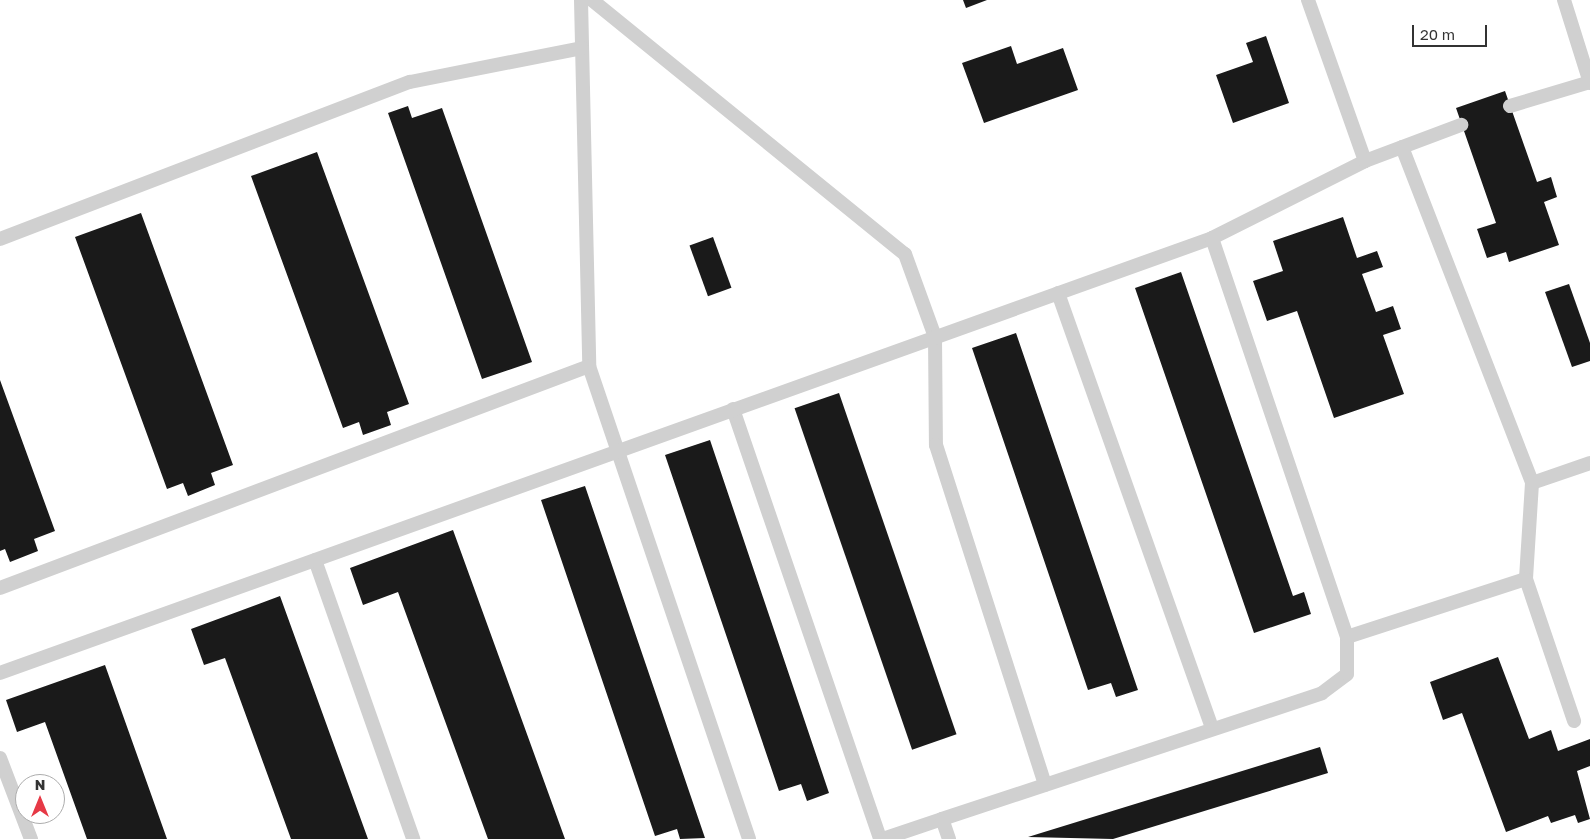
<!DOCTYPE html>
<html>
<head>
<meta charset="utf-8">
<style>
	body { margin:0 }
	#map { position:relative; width:1590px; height:839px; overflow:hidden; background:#fff; font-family:"Golos Text",sans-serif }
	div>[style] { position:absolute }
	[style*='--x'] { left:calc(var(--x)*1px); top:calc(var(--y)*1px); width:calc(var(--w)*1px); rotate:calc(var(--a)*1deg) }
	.building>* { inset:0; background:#1a1a1a; transform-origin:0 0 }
	.service>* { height:14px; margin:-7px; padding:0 7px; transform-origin:7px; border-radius:7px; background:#d0d0d0 }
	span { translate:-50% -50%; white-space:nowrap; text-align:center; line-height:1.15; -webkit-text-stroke:5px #fff; paint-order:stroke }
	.north { position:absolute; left:15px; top:774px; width:50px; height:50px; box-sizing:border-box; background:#fff; border:1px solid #adadad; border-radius:50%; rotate:0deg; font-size:14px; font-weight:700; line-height:20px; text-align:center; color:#333 }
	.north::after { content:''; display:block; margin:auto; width:18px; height:22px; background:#e63946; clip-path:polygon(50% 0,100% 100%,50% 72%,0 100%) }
	.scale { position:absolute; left:1412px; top:25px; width:75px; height:22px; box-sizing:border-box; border:2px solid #333; border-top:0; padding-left:6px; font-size:15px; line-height:18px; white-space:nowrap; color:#333; -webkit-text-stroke:4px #fff; paint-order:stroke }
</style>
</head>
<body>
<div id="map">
	<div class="building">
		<div style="clip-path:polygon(963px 0,987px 0,966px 8px)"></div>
		<div style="clip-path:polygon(1266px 36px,1289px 103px,1233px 123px,1216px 75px,1253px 62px,1246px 43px)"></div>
		<div style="clip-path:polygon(1011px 46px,1017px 64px,1063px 48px,1078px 90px,984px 123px,962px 63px)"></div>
		<div style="clip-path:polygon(1505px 91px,1537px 182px,1551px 177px,1557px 197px,1544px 202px,1559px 245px,1509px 262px,1506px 252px,1487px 258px,1477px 229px,1496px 223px,1456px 108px)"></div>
		<div style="clip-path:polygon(408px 106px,412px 118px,442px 108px,532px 362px,482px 379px,388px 113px)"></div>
		<div style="clip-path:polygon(317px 152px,409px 404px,387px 412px,391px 425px,363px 435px,359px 422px,343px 428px,251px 176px)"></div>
		<div style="clip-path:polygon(141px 213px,233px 465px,211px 473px,215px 485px,188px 496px,183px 483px,167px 489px,75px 237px)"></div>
		<div style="clip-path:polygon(1343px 217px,1357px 258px,1377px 251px,1383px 267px,1362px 274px,1376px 312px,1393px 306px,1401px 329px,1383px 335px,1404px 394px,1334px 418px,1297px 311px,1267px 321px,1253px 281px,1283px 271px,1273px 241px)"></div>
		<div style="left:713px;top:237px;width:54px;height:25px;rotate:70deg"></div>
		<div style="clip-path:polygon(1181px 272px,1293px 596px,1304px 592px,1311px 614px,1254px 633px,1135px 288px)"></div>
		<div style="clip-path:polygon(1569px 284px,1590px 343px,1590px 361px,1572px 367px,1545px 292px)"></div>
		<div style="clip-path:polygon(1016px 333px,1138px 690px,1116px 697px,1111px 683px,1088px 690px,972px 348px)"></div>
		<div style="clip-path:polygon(0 380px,55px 531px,34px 539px,38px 551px,10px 562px,5px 549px,0 551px)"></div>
		<div style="left:839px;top:393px;width:361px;height:47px;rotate:71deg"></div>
		<div style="clip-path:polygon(710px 440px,829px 793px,807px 801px,801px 784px,779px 791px,665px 455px)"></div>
		<div style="clip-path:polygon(585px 486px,705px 838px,680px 839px,677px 829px,655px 836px,541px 500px)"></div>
		<div style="clip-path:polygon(453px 530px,565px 839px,488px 839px,398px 592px,363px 605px,350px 568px)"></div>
		<div style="clip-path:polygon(280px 596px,368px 839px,291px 839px,225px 658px,204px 665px,191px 629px)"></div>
		<div style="clip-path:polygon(1498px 657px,1529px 739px,1551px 730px,1558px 751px,1590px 739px,1590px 766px,1577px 771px,1590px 819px,1578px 823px,1575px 815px,1551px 823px,1548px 816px,1506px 832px,1462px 713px,1443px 720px,1430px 682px)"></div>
		<div style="clip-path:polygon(105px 665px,167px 839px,87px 839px,45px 722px,17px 732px,6px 700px)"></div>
		<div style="clip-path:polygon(1320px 747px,1328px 773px,1113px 839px,1028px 837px)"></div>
	</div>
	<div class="service">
		<div style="--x:581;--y:0;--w:366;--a:88.7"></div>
		<div style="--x:589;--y:366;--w:499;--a:71.3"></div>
		<div style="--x:592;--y:0;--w:403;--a:39.1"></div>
		<div style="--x:905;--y:254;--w:88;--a:70.1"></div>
		<div style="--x:935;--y:337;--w:108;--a:89.5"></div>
		<div style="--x:936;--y:445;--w:357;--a:72.2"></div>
		<div style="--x:1308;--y:0;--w:171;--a:70.5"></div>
		<div style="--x:1564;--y:0;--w:87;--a:72.6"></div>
		<div style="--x:1510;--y:106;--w:84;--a:-16.7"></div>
		<div style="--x:1402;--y:147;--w:360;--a:68.8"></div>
		<div style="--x:1532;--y:483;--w:96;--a:93.6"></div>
		<div style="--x:1526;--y:579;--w:150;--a:71.3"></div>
		<div style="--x:0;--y:239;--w:439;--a:-21"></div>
		<div style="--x:410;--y:82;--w:175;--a:-11.2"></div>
		<div style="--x:1058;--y:293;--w:462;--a:70.5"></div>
		<div style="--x:733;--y:409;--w:454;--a:71.1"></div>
		<div style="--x:1532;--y:483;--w:61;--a:-19"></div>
		<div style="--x:315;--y:560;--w:296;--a:70.6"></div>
		<div style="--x:0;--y:588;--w:629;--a:-20.65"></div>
		<div style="--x:1347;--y:637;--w:188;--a:-18"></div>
		<div style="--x:0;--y:673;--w:1288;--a:-19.74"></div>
		<div style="--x:1212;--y:238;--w:171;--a:-26.7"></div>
		<div style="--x:1365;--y:161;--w:103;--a:-20.6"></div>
		<div style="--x:0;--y:758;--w:87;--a:69.1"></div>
		<div style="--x:883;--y:839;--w:62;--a:-18.7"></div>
		<div style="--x:949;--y:839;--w:21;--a:-109"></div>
		<div style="--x:942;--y:819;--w:400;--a:-18.3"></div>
		<div style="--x:1322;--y:693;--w:31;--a:-37"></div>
		<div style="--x:1347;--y:674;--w:37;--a:-90"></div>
		<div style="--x:1347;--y:637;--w:421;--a:-108.7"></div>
	</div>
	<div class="north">N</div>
	<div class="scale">20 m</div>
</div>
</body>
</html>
